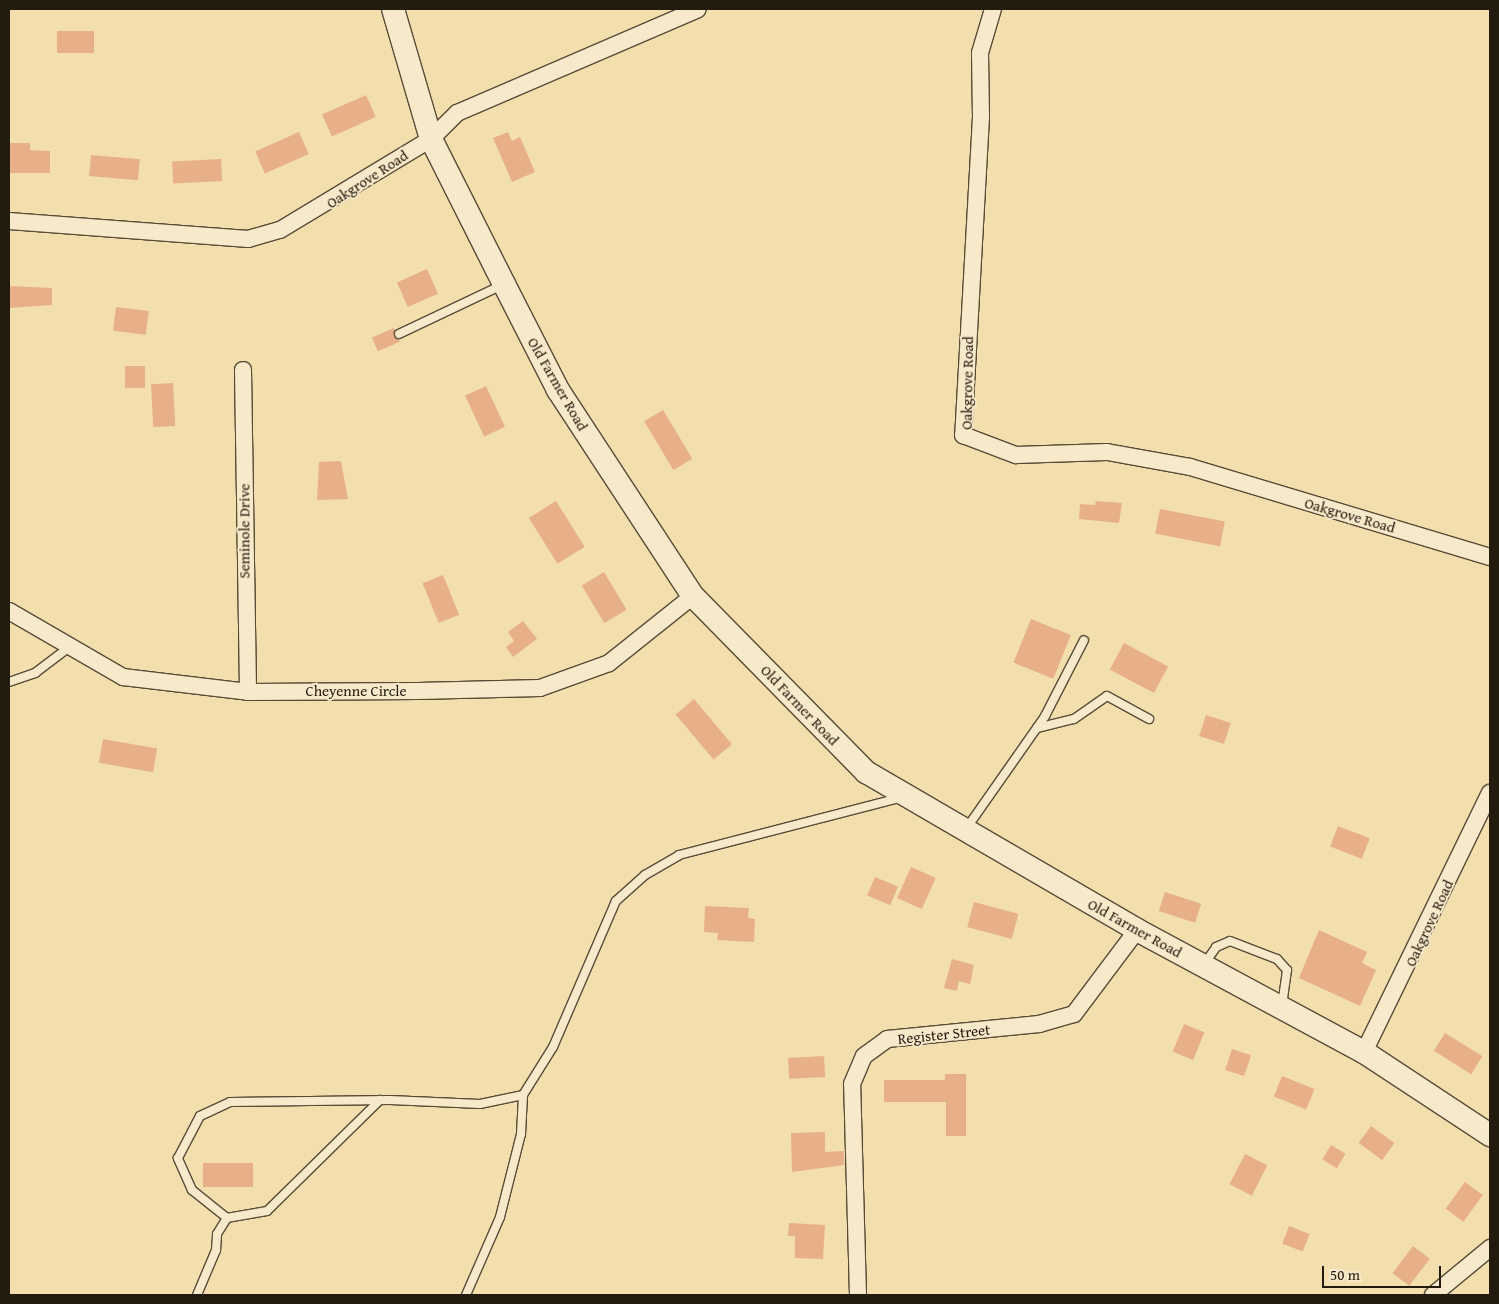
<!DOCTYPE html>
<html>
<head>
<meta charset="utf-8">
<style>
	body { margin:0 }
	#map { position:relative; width:1499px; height:1304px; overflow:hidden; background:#f3deae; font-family:"Gentium Book Plus",serif }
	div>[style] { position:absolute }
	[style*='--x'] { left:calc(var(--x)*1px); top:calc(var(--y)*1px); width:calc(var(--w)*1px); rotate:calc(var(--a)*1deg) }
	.building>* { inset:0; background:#e7b088; transform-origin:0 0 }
	.roads { filter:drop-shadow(1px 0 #584c37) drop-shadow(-1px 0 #584c37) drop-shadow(0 1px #584c37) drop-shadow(0 -1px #584c37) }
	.lane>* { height:8px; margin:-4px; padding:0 4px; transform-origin:4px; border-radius:4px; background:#f7eaca }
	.street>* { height:16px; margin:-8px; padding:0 8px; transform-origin:8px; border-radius:8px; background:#f7eaca }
	.secondary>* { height:22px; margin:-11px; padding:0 11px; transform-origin:11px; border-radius:11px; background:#f7eaca }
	span { translate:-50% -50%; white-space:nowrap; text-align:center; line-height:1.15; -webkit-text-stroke:4px #f7eaca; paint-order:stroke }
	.street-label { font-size:15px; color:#241b0f }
	.frame { position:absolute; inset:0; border:10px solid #241b0f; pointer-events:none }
	.scale { position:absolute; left:1322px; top:1266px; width:119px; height:22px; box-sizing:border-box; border:2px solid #241b0f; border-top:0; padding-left:6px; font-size:15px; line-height:18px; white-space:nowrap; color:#241b0f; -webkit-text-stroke:4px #f7eaca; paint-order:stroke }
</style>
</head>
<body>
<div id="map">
	<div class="building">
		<div style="left:57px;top:31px;width:37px;height:22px"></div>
		<div style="left:366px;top:95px;width:24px;height:48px;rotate:66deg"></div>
		<div style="left:299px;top:132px;width:24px;height:48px;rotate:66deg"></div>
		<div style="clip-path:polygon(508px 132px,512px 141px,520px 137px,535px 172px,512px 182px,493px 138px)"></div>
		<div style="clip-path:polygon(9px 143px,30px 143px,30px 150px,50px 151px,50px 173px,9px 173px)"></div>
		<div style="left:91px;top:155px;width:49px;height:21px;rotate:5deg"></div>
		<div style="left:221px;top:159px;width:22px;height:49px;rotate:87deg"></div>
		<div style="left:427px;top:269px;width:27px;height:33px;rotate:66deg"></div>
		<div style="clip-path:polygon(9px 286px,52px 288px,52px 305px,9px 308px)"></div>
		<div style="left:116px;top:307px;width:33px;height:24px;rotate:7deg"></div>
		<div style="left:394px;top:328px;width:15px;height:24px;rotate:67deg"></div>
		<div style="left:125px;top:366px;width:20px;height:22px"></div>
		<div style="left:173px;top:383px;width:43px;height:22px;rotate:87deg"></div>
		<div style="left:486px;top:386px;width:45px;height:23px;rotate:65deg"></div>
		<div style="left:663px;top:410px;width:57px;height:22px;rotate:59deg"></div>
		<div style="clip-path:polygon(341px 461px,348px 499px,317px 500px,319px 462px)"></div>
		<div style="left:556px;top:501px;width:54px;height:32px;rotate:58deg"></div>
		<div style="clip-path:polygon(1096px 501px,1122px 503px,1119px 523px,1079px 519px,1080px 504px,1095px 505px)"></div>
		<div style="left:1160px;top:509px;width:66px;height:25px;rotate:11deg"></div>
		<div style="left:604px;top:572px;width:44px;height:26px;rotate:59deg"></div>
		<div style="left:443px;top:575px;width:43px;height:22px;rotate:68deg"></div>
		<div style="left:1031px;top:619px;width:43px;height:47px;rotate:22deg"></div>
		<div style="clip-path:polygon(523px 621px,537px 639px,513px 657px,506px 647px,514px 641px,508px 632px)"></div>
		<div style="left:1124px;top:643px;width:50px;height:30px;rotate:28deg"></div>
		<div style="left:694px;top:699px;width:59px;height:24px;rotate:50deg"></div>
		<div style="left:1206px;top:715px;width:26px;height:22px;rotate:18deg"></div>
		<div style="left:103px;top:739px;width:55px;height:24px;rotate:10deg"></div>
		<div style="left:1338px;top:826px;width:34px;height:22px;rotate:21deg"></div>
		<div style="left:911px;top:867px;width:27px;height:34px;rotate:24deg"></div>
		<div style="left:875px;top:877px;width:25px;height:20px;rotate:23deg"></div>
		<div style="left:1165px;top:892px;width:38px;height:20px;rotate:18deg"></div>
		<div style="left:974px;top:902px;width:46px;height:26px;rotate:15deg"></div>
		<div style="clip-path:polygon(705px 906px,749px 908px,748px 918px,755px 919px,754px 942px,717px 940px,718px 933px,704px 932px)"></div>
		<div style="clip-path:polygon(1319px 930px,1367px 952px,1362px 963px,1376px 970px,1360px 1006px,1299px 978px)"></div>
		<div style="clip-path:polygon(952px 959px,974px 965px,970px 984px,959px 981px,957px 991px,944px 988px)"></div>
		<div style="left:1184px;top:1024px;width:22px;height:30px;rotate:22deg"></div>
		<div style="left:1445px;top:1033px;width:44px;height:21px;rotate:32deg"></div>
		<div style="left:1232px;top:1049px;width:20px;height:22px;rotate:18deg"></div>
		<div style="left:824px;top:1056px;width:21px;height:36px;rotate:87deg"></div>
		<div style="clip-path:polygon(945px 1074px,966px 1074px,966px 1136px,946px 1136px,946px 1102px,884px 1102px,884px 1080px,945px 1080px)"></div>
		<div style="left:1282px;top:1076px;width:35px;height:22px;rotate:22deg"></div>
		<div style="left:1371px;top:1126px;width:29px;height:21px;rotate:36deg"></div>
		<div style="clip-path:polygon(825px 1132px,825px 1152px,844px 1151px,844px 1165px,792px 1172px,791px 1133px)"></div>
		<div style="left:1331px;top:1145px;width:17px;height:17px;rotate:31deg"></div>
		<div style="left:1245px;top:1154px;width:25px;height:34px;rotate:27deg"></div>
		<div style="left:203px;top:1163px;width:50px;height:24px"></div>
		<div style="left:1465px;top:1182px;width:22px;height:33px;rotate:36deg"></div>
		<div style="clip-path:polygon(789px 1223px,825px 1225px,823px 1259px,795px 1258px,795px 1236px,788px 1236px)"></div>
		<div style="left:1289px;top:1226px;width:22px;height:19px;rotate:21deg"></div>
		<div style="left:1413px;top:1246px;width:21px;height:34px;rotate:37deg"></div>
	</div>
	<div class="roads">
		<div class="lane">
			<div style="--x:399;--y:334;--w:114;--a:-25.4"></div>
			<div style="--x:9;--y:682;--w:28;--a:-19"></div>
			<div style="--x:35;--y:673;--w:41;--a:-37.1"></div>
			<div style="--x:1037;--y:728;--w:38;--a:-14"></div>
			<div style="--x:1074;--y:719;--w:40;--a:-34.9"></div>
			<div style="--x:1107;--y:696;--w:48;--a:28.7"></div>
			<div style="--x:966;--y:829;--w:138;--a:-55"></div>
			<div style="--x:1045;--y:716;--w:85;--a:-62.8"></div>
			<div style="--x:1205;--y:963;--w:19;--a:-55"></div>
			<div style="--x:1216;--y:947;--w:15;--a:-23"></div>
			<div style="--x:1230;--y:941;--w:50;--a:21"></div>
			<div style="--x:1277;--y:959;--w:15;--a:48"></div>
			<div style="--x:1287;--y:970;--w:36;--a:98"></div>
			<div style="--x:380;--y:1100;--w:158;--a:135.5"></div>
			<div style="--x:267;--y:1211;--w:41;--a:170.1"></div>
			<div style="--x:227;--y:1218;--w:45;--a:-141.3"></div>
			<div style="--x:192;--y:1190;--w:35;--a:-114"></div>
			<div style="--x:178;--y:1158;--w:47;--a:-62.4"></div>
			<div style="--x:200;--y:1116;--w:33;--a:-25"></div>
			<div style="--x:230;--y:1102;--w:160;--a:-0.7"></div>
			<div style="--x:390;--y:1100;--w:90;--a:2.5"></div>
			<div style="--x:480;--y:1104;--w:44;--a:-11.8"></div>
			<div style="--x:523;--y:1095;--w:57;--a:-58"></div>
			<div style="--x:553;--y:1047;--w:159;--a:-66.7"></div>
			<div style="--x:616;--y:901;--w:39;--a:-42"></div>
			<div style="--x:645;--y:875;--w:39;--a:-30"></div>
			<div style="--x:679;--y:855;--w:228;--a:-14.5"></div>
			<div style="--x:197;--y:1295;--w:49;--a:-67.1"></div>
			<div style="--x:216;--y:1250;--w:16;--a:-86"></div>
			<div style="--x:217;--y:1234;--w:19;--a:-58"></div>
			<div style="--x:466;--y:1295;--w:85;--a:-66.4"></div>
			<div style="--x:500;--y:1217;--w:86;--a:-75.8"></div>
			<div style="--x:521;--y:1134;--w:39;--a:-87"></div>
		</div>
		<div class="street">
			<div style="--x:993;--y:9;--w:46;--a:106.5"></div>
			<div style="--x:980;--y:53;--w:64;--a:89.1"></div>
			<div style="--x:981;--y:117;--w:319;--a:93.2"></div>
			<div style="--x:963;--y:435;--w:57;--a:20.7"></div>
			<div style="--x:1016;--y:455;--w:91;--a:-1.9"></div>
			<div style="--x:1107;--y:452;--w:84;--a:10.2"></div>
			<div style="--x:1190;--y:467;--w:313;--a:16.7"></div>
			<div style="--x:9;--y:221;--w:240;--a:4.3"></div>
			<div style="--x:248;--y:239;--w:33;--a:-16"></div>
			<div style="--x:280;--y:230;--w:176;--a:-31.1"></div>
			<div style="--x:431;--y:139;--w:37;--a:-45"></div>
			<div style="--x:457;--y:113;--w:262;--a:-23.3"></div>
			<div style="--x:243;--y:370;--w:322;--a:89.1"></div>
			<div style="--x:9;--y:611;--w:132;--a:30.1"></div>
			<div style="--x:123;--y:677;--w:126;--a:6.8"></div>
			<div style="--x:248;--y:692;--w:170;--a:-0.3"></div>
			<div style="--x:418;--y:691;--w:122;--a:-1.4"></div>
			<div style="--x:540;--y:688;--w:73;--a:-19.9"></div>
			<div style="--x:609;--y:663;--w:107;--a:-38.6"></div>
			<div style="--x:1364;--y:1052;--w:288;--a:-64.1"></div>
			<div style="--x:858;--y:1295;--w:211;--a:-91.6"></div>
			<div style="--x:852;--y:1084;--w:30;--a:-67"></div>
			<div style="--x:864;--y:1056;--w:29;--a:-36"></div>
			<div style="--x:887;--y:1039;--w:153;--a:-5.6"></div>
			<div style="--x:1039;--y:1024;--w:36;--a:-16"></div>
			<div style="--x:1074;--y:1014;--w:105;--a:-53.1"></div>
			<div style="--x:1433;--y:1295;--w:74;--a:-39.5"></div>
		</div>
		<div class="secondary">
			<div style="--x:393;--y:9;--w:135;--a:73.7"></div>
			<div style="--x:431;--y:139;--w:162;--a:63.3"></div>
			<div style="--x:504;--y:284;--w:119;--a:63"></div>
			<div style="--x:558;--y:390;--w:246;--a:56.8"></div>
			<div style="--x:693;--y:596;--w:247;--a:45.5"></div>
			<div style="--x:866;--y:772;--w:314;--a:30.2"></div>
			<div style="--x:1137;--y:930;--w:258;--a:28.3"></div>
			<div style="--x:1364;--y:1052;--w:151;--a:33.4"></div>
		</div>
	</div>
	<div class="street-label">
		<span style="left:367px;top:179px;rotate:-33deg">Oakgrove Road</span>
		<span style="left:967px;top:383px;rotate:-89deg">Oakgrove Road</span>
		<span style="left:558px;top:384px;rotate:60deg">Old Farmer Road</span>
		<span style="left:1350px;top:515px;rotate:16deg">Oakgrove Road</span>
		<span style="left:244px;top:531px;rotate:-90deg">Seminole Drive</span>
		<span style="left:356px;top:691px">Cheyenne Circle</span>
		<span style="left:800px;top:705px;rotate:46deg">Old Farmer Road</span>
		<span style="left:1429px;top:923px;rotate:-65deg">Oakgrove Road</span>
		<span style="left:1135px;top:928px;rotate:29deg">Old Farmer Road</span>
		<span style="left:944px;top:1034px;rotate:-6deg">Register Street</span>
	</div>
	<div class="frame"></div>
	<div class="scale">50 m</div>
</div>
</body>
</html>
